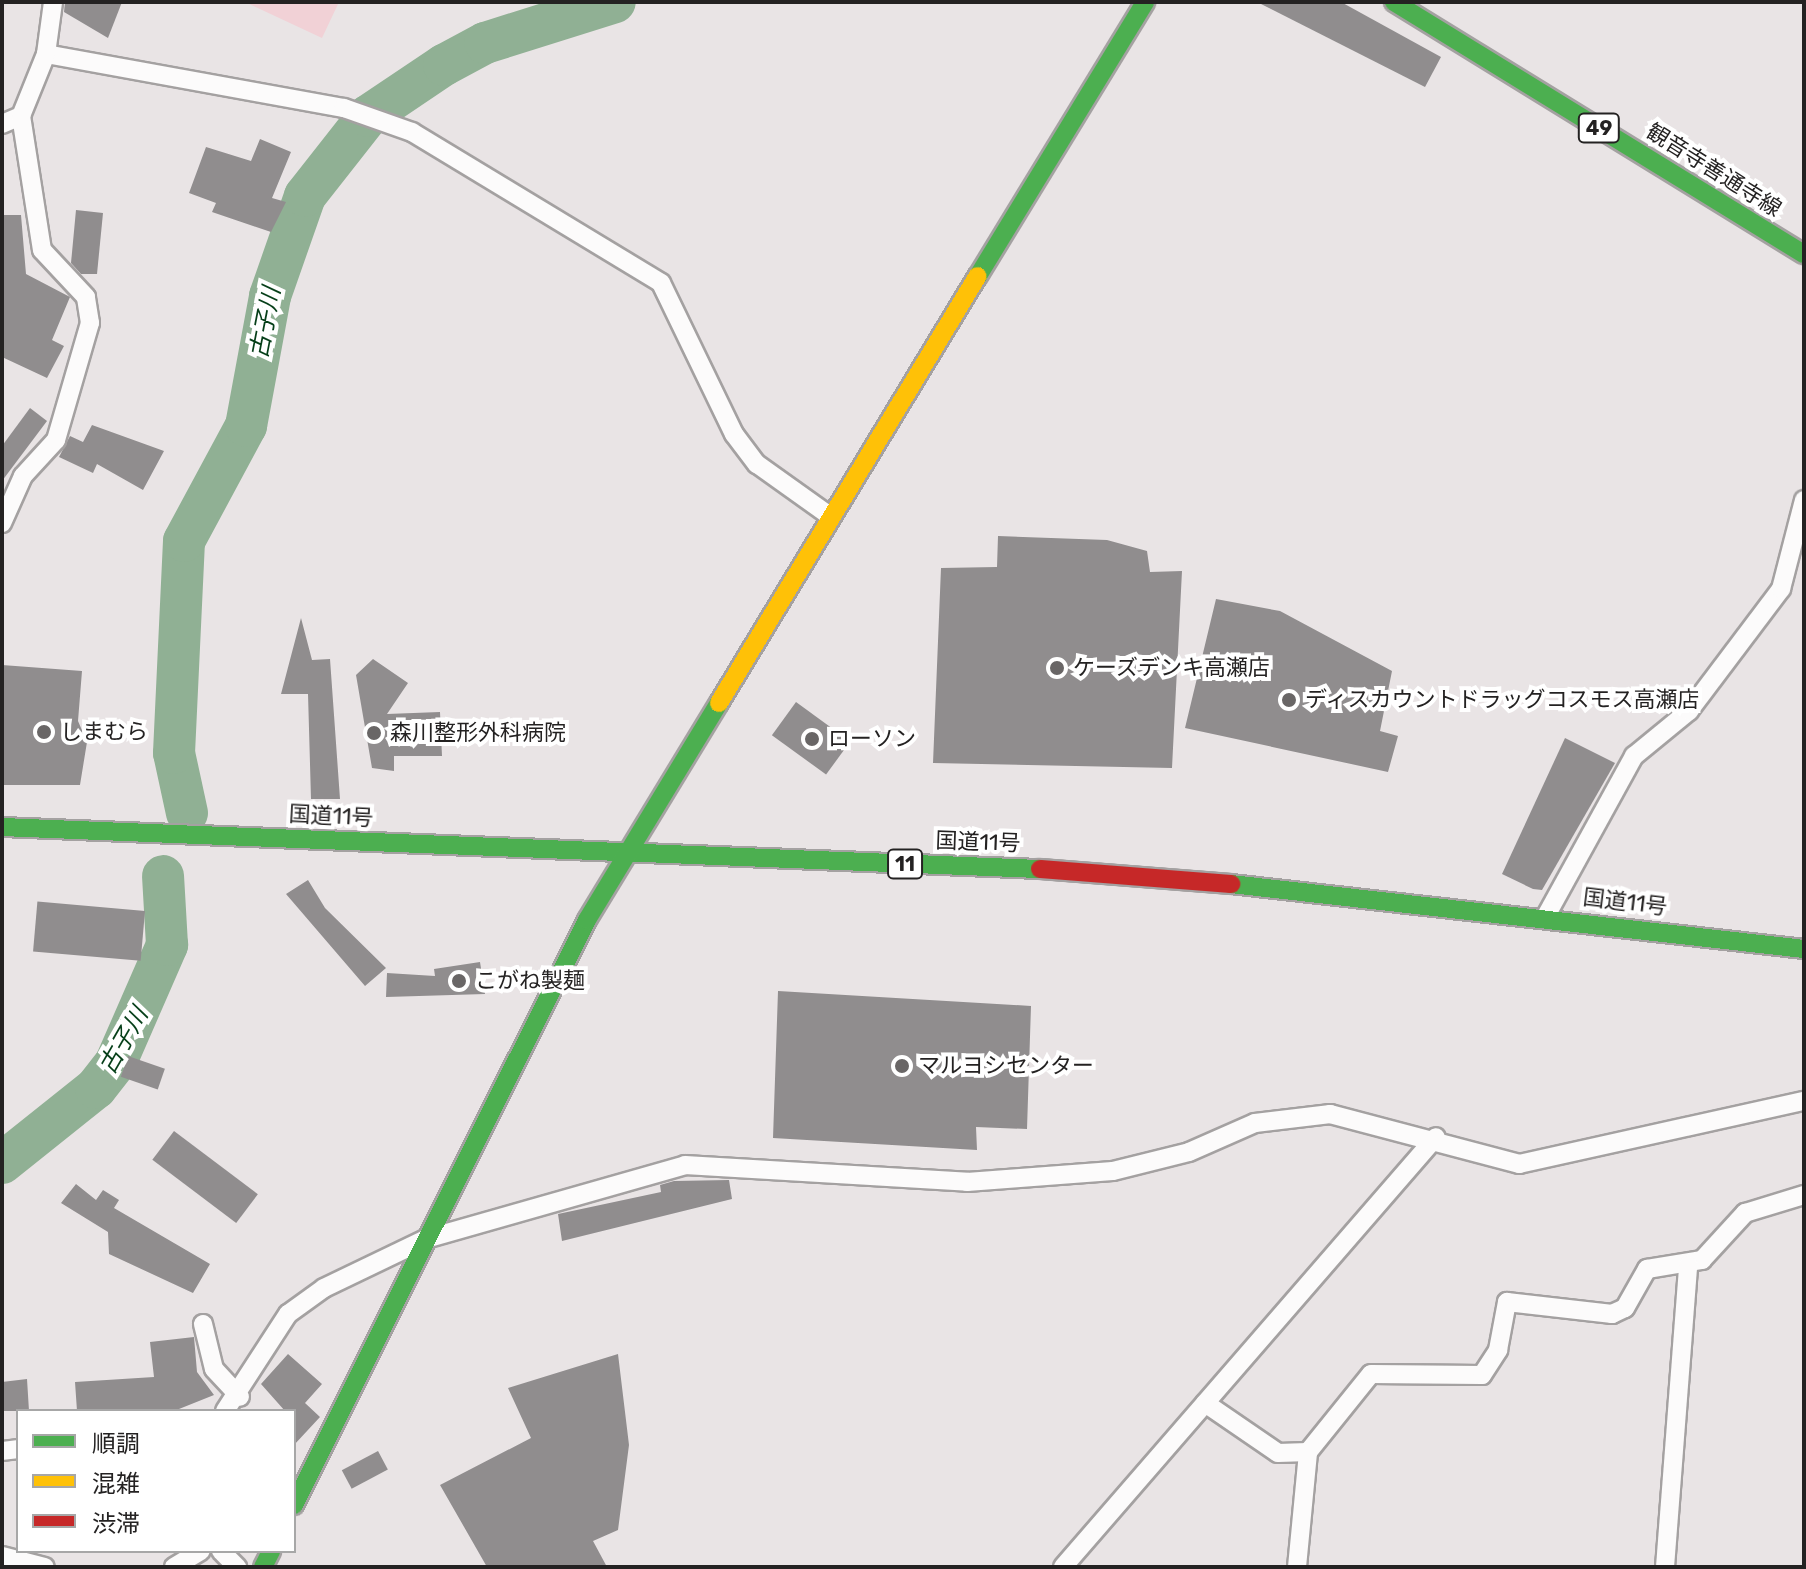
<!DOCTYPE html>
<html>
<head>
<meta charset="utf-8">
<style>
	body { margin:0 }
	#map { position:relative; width:1806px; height:1569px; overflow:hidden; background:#e9e4e5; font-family:Rubik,"Noto Sans JP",sans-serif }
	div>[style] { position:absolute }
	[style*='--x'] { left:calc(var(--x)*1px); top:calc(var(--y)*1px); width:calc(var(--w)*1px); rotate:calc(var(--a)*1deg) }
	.green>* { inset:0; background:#f1d1d6 }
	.river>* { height:42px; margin:-21px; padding:0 21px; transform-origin:21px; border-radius:21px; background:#90b094 }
	.building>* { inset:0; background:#908d8e; transform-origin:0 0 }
	.roads { filter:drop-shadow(2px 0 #a4a1a1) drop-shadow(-2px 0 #a4a1a1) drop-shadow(0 2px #a4a1a1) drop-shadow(0 -2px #a4a1a1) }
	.street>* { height:18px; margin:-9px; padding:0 9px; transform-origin:9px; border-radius:9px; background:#fcfbfb }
	.fast>* { height:18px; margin:-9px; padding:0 9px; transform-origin:9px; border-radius:9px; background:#4caf50 }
	.slow>* { height:18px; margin:-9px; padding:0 9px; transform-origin:9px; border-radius:9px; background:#ffc107 }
	.jam>* { height:18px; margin:-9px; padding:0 9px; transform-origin:9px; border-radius:9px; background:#c62828 }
	.dots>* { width:22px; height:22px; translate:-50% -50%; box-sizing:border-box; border:4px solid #fff; border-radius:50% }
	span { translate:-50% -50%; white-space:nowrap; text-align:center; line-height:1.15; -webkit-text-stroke:8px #fff; paint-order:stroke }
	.shield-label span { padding:2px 6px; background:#fff; border:2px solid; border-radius:6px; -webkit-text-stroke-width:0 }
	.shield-label { font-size:20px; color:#242222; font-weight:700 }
	.street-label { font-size:22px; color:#242222 }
	.poi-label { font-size:22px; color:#242222 }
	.left { translate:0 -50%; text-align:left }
	.water-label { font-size:24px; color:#063f19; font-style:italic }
	.frame { position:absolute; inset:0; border:4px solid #242222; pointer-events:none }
	.legend { position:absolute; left:16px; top:1409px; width:280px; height:144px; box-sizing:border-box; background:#fff; border:2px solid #a7a7a7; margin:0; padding:10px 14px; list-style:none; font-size:24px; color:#242222 }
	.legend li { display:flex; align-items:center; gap:16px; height:40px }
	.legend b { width:40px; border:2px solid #a7a7a7 }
</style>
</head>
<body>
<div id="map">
	<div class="green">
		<div style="clip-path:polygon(245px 2px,339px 2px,322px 38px)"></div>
	</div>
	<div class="river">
		<div style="--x:187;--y:813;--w:61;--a:-102.2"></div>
		<div style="--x:174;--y:753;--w:212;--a:-87.3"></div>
		<div style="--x:184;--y:541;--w:131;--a:-61.7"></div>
		<div style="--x:246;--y:426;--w:132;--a:-79.5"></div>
		<div style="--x:270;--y:296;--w:106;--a:-70.7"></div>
		<div style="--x:305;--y:196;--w:102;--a:-51.8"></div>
		<div style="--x:368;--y:116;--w:92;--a:-33.9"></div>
		<div style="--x:444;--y:65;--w:47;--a:-28.2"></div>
		<div style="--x:485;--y:43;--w:136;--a:-17.5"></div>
		<div style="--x:2;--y:1163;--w:120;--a:-38.6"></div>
		<div style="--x:96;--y:1088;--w:33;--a:-52"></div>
		<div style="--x:116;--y:1062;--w:128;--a:-66.4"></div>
		<div style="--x:167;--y:945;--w:69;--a:-93.3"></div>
	</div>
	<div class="building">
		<div style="clip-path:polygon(65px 2px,122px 2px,108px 38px,64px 12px)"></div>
		<div style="clip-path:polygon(1257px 2px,1341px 2px,1441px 57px,1425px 87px)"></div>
		<div style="clip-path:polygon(260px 139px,291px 152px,272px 198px,286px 202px,271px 232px,212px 212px,216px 203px,189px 193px,206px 147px,251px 161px)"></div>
		<div style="clip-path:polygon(76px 210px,103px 213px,97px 274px,81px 274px,71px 263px)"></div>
		<div style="clip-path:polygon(2px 215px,21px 215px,26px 274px,70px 297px,52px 340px,64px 346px,47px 378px,2px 357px)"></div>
		<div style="clip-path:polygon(30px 408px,47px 421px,2px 481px,2px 446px)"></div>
		<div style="clip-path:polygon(92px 425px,164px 451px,143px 490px,97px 464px,93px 473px,59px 457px,70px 436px,83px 442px)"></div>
		<div style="clip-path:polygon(998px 536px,1107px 540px,1147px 551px,1150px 572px,1182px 571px,1172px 768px,933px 763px,941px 568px,997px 567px)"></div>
		<div style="clip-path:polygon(1216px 599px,1280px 611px,1392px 671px,1380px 731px,1398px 736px,1388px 772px,1185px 728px)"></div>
		<div style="clip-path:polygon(301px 618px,312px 660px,330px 659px,340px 799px,311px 799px,308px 694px,281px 694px)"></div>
		<div style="clip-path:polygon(373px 659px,408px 683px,387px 714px,440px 712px,442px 756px,394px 756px,394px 771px,372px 768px,356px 675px)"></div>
		<div style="clip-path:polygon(2px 665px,82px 671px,78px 721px,87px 742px,80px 785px,2px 785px)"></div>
		<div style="left:796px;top:702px;width:67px;height:41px;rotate:36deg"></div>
		<div style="clip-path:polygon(1565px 738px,1615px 763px,1542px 890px,1533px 889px,1502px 874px)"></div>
		<div style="clip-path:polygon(308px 880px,325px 908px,386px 968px,365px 986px,286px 894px)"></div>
		<div style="left:145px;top:911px;width:50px;height:108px;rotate:95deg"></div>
		<div style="clip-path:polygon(480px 962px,485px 994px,386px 997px,387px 973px,435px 976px,434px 969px)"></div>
		<div style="clip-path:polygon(778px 991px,1031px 1006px,1027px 1129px,976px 1127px,977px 1150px,773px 1138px)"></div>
		<div style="left:128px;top:1056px;width:39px;height:22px;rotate:19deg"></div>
		<div style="left:174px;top:1131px;width:105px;height:36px;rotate:37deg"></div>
		<div style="clip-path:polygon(729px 1180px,732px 1199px,562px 1241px,558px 1214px,661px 1192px,660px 1185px,674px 1181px)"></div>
		<div style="clip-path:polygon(76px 1184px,96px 1200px,103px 1190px,119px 1200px,114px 1208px,210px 1264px,193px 1293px,109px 1254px,108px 1232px,61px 1203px)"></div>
		<div style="clip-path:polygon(194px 1337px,197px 1372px,214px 1395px,174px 1411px,77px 1411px,75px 1382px,154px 1377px,150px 1342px)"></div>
		<div style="clip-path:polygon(288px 1354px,322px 1384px,305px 1403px,320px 1417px,294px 1445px,294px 1411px,285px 1411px,261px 1384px)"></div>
		<div style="clip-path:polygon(618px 1354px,629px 1445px,618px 1530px,593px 1541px,607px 1567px,487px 1567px,440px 1485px,531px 1438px,508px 1388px)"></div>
		<div style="clip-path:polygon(27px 1379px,29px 1411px,2px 1411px,2px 1382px)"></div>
		<div style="left:378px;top:1451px;width:21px;height:41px;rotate:62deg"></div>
	</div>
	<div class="roads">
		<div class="street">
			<div style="--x:46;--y:54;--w:303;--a:10.3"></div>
			<div style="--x:344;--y:108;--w:72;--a:19.4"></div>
			<div style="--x:412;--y:132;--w:291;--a:31.2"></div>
			<div style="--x:661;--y:283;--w:168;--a:64.2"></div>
			<div style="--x:734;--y:434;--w:38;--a:53"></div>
			<div style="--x:757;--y:464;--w:90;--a:35.5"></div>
			<div style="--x:2;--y:124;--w:21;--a:-23"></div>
			<div style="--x:2;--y:523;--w:51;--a:-65.9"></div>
			<div style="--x:23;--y:476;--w:49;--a:-47.5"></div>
			<div style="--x:56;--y:440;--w:122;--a:-73.8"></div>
			<div style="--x:90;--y:323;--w:26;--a:-99"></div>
			<div style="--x:86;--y:297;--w:64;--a:-133.1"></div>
			<div style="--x:42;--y:250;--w:136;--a:-98.9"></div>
			<div style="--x:21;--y:116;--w:67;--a:-68"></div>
			<div style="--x:46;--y:54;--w:52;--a:-82.3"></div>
			<div style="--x:1546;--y:916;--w:183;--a:-61.2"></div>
			<div style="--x:1634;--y:756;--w:71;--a:-39.3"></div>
			<div style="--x:1689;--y:711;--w:153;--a:-53"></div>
			<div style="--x:1781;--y:589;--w:92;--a:-75.5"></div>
			<div style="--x:203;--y:1324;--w:46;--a:76.3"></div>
			<div style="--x:214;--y:1369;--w:38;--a:47"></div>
			<div style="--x:1205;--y:1403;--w:88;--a:34.4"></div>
			<div style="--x:1278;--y:1453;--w:30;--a:-2"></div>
			<div style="--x:1308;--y:1452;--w:100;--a:-51.1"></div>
			<div style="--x:1371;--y:1374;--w:111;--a:0.5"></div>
			<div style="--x:1482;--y:1375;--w:30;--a:-57"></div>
			<div style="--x:1498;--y:1350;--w:49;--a:-79.4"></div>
			<div style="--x:1507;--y:1302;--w:106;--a:6.5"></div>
			<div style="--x:1612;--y:1314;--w:14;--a:-25"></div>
			<div style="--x:1625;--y:1308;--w:45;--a:-60.6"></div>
			<div style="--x:1647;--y:1269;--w:56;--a:-9.3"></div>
			<div style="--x:1702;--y:1260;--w:64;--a:-47.5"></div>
			<div style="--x:1745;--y:1213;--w:62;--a:-17"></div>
			<div style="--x:225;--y:1411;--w:116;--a:-57"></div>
			<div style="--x:288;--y:1314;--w:44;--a:-35.8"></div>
			<div style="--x:324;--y:1288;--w:113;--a:-25.7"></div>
			<div style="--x:426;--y:1239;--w:269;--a:-15.9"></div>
			<div style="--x:685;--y:1165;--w:283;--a:3.4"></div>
			<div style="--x:967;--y:1182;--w:146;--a:-4.3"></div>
			<div style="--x:1113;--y:1171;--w:78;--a:-14"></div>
			<div style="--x:1189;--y:1152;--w:72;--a:-23.7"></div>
			<div style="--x:1255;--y:1123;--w:76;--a:-6.8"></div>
			<div style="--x:1330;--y:1114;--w:196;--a:14.8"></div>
			<div style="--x:1519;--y:1164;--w:292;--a:-12.5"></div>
			<div style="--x:2;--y:1451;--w:16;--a:-7"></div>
			<div style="--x:221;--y:1551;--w:23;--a:45"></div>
			<div style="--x:2;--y:1556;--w:44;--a:14.3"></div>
			<div style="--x:174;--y:1567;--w:31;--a:-31"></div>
			<div style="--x:1063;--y:1567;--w:569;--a:-49.06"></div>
			<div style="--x:1297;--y:1567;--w:116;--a:-84.5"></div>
			<div style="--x:1665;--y:1567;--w:303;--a:-85.6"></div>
		</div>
		<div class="fast">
			<div style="--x:1394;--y:2;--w:481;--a:31.6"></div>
			<div style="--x:978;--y:276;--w:321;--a:-58.6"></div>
			<div style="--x:2;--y:827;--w:1039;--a:2.32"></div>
			<div style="--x:1231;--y:884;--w:577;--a:6.47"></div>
			<div style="--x:294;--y:1505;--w:654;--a:-63.4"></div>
			<div style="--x:587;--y:920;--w:254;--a:-58.7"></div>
			<div style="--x:263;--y:1567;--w:18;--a:-63"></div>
		</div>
		<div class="slow">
			<div style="--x:719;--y:703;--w:499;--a:-58.8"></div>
		</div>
		<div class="jam">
			<div style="--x:1040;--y:869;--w:192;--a:4.5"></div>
		</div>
	</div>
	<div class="dots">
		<div style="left:1057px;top:668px;background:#696666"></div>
		<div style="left:1289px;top:700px;background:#696666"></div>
		<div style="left:44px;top:732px;background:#696666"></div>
		<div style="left:374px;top:733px;background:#696666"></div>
		<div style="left:812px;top:739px;background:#696666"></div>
		<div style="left:459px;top:981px;background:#696666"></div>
		<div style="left:902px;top:1066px;background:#696666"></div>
	</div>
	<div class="shield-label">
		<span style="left:1599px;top:128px">49</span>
		<span style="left:905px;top:864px">11</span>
	</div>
	<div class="street-label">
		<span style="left:1714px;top:170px;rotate:32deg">観音寺善通寺線</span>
		<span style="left:331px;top:816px;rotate:3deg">国道11号</span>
		<span style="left:978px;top:842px;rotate:2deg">国道11号</span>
		<span style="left:1625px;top:902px;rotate:7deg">国道11号</span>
	</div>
	<div class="poi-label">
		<span class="left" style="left:1073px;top:668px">ケーズデンキ高瀬店</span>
		<span class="left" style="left:1305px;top:700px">ディスカウントドラッグコスモス高瀬店</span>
		<span class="left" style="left:60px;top:732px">しまむら</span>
		<span class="left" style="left:390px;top:733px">森川整形外科病院</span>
		<span class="left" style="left:828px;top:739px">ローソン</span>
		<span class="left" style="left:475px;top:981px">こがね製麺</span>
		<span class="left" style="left:918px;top:1066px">マルヨシセンター</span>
	</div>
	<div class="water-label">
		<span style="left:266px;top:323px;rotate:-79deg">古子川</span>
		<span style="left:124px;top:1041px;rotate:-60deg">古子川</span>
	</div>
	<div class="frame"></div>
	<ul class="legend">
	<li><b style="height:10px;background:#4caf50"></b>順調</li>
	<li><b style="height:10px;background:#ffc107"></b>混雑</li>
	<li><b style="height:10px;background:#c62828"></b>渋滞</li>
	</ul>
</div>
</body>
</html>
